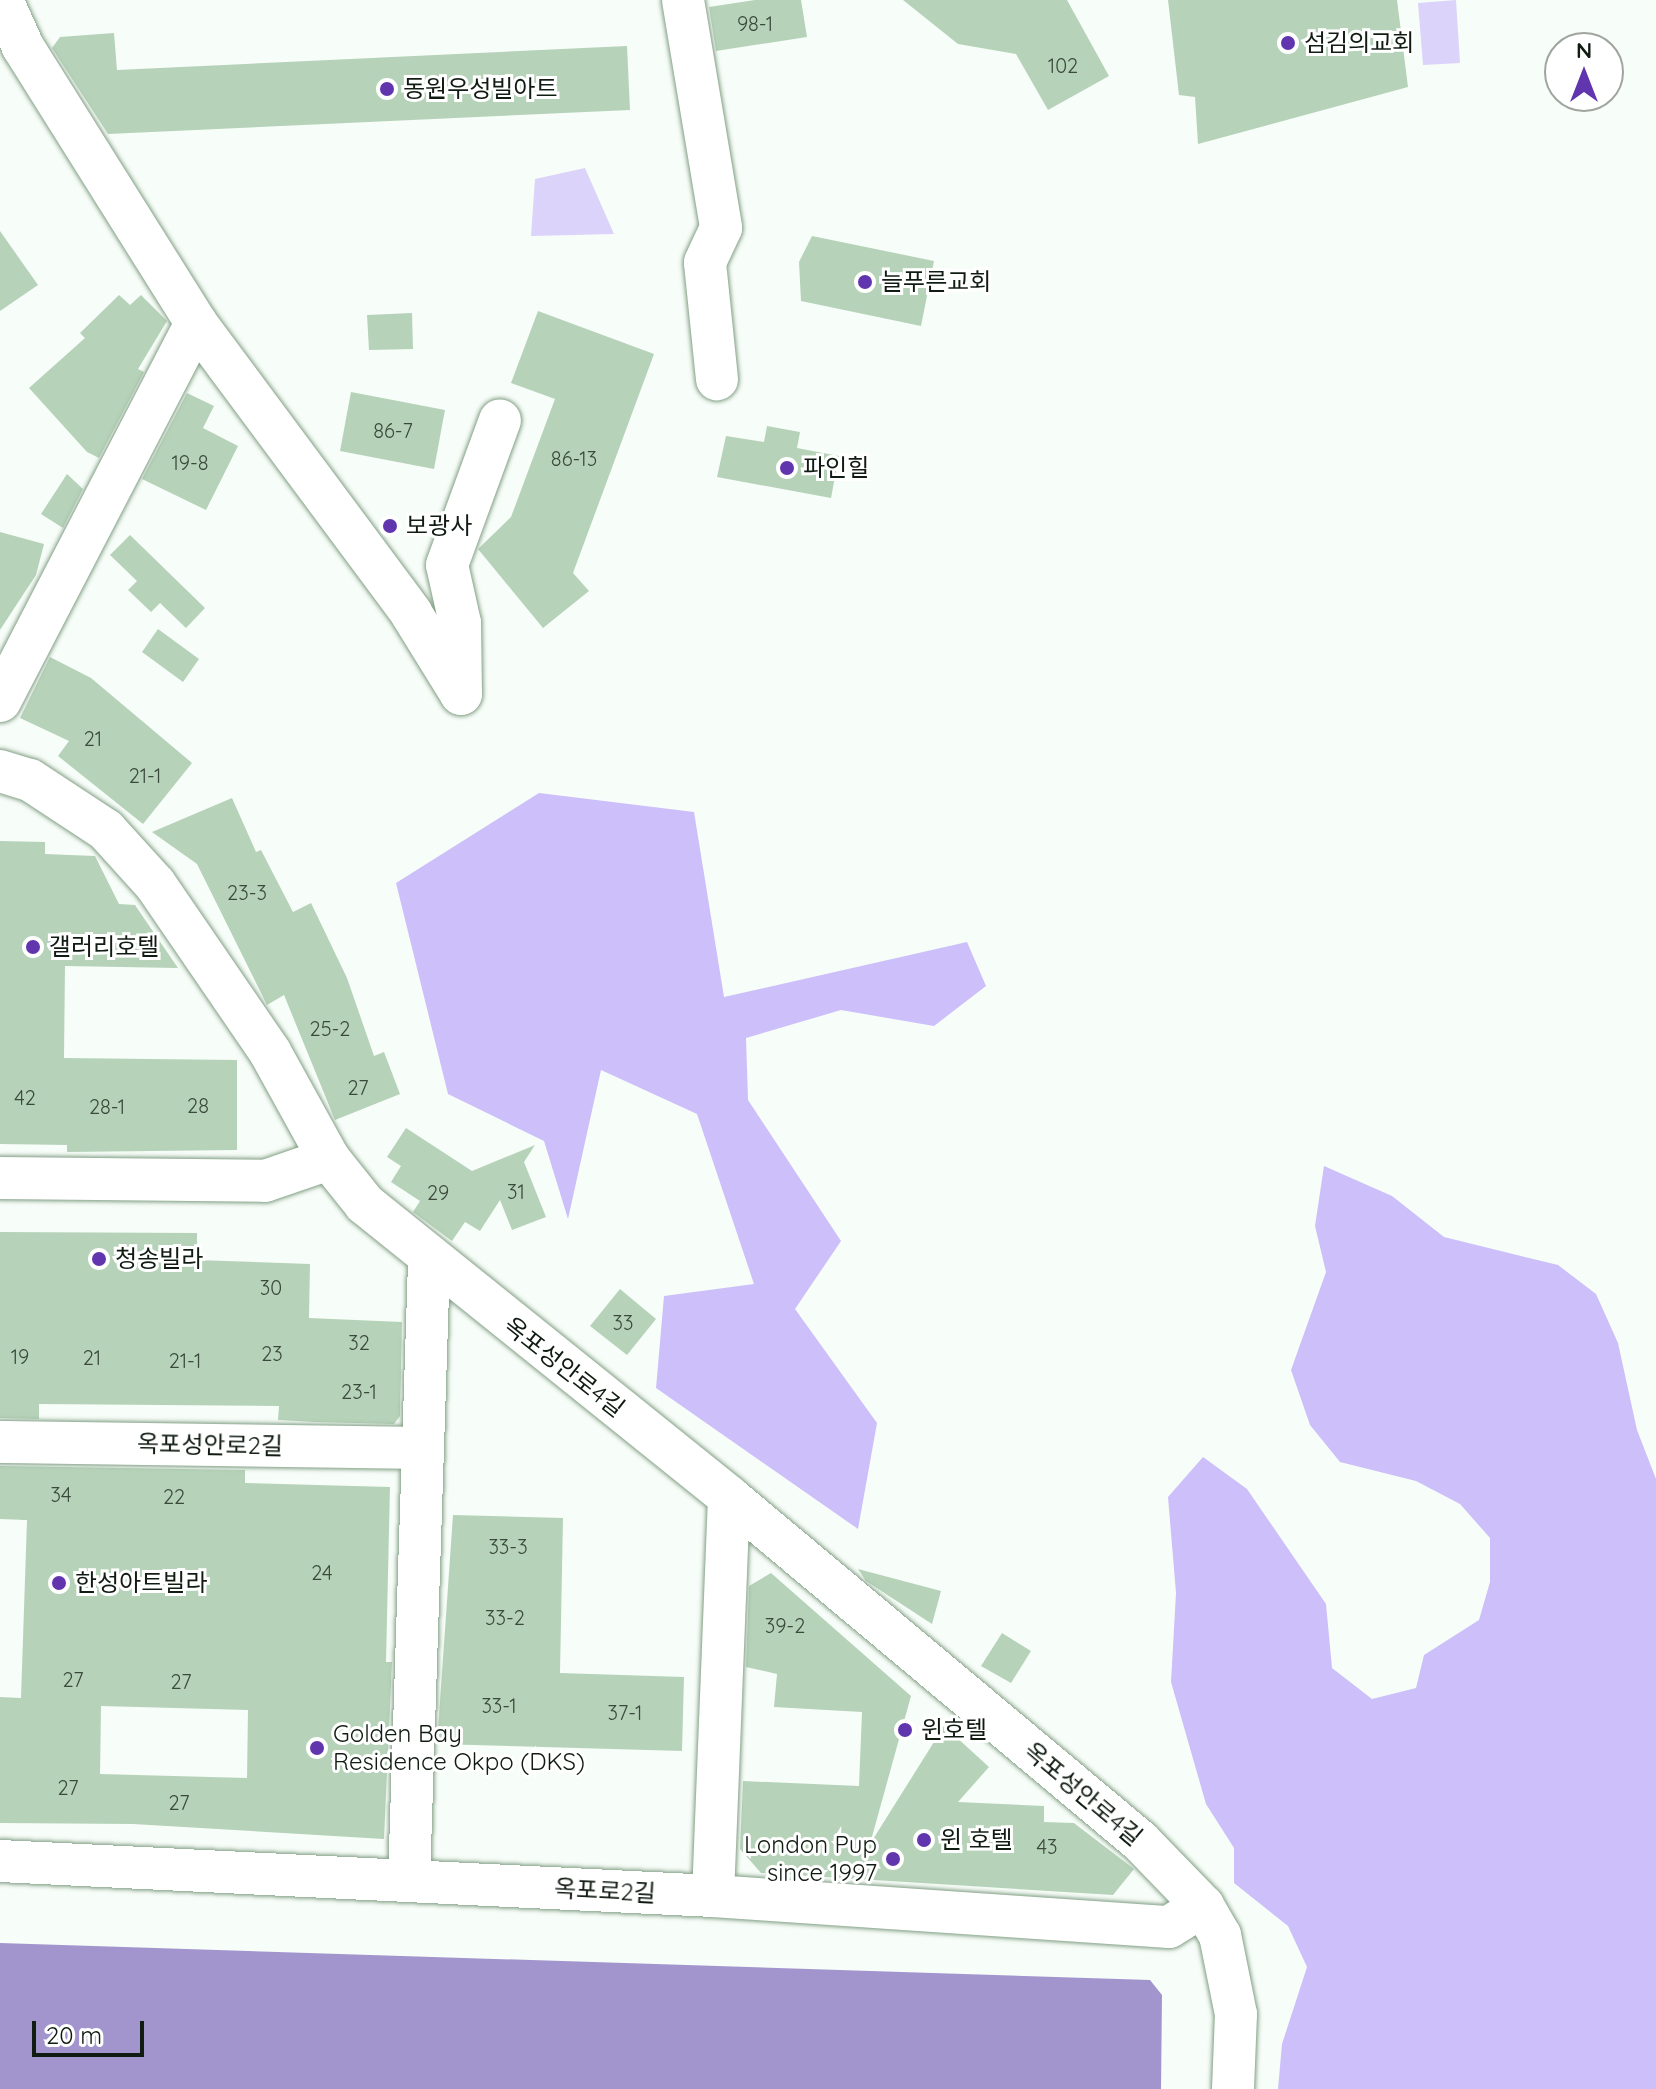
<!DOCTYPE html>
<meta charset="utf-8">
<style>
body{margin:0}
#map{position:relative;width:1656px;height:2089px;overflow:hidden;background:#f7fdf8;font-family:Quicksand,"Noto Sans KR",sans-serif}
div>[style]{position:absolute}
.green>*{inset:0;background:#dbd3fa}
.forest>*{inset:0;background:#ccbffa}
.water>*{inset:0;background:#a295ce}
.building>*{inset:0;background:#b6d3b9}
.roads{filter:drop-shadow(0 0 2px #829f85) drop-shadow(0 0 2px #829f85)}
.street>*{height:42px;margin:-21px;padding:0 21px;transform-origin:21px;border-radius:21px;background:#fff}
.dots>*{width:22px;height:22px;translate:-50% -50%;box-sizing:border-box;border:4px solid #fff;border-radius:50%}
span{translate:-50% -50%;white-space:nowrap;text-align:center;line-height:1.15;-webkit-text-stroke:6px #fff;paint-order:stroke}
.number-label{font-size:20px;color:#3a493c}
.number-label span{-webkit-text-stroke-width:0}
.poi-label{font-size:24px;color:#101b12}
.left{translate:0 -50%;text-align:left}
.right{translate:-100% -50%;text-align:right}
.street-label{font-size:24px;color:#101b12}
.north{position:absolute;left:1544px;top:32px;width:80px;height:80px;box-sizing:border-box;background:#fff;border:2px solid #9fa4a0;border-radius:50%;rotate:0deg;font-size:22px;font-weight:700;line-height:32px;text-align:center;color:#101b12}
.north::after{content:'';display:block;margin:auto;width:28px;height:36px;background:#6135ad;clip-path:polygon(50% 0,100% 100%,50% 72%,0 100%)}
.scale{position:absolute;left:32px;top:2021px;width:112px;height:36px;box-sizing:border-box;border:4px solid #101b12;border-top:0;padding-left:10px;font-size:24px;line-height:28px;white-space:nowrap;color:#101b12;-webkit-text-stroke:6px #fff;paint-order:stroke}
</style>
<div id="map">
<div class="green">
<i style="clip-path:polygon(1456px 0,1460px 63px,1423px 65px,1418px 3px)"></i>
<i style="clip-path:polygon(585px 168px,614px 234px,531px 236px,535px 179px)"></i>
</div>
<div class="forest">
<i style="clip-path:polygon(539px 793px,694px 812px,724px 997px,967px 942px,986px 986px,934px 1026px,841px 1010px,746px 1038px,748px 1100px,841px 1241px,795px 1309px,877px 1423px,858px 1529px,656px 1388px,664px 1296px,754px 1284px,697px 1114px,601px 1070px,568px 1219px,544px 1141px,448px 1094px,396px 883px)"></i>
<i style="clip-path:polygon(1324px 1166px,1392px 1196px,1444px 1237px,1558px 1265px,1596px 1294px,1618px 1343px,1637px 1430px,1656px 1479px,1656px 2089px,1278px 2089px,1282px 2044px,1307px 1967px,1288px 1926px,1234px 1883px,1234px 1848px,1206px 1804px,1171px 1682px,1176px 1593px,1168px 1497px,1203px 1457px,1247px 1489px,1326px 1604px,1332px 1668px,1372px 1699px,1416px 1688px,1424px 1655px,1479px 1620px,1490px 1582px,1490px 1538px,1460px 1504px,1416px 1481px,1340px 1462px,1310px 1425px,1291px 1370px,1326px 1272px,1315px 1226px)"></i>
</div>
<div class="water">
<i style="clip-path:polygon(0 1943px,1150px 1980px,1162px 1995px,1161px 2089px,0 2089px)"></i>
</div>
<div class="building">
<i style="clip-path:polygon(755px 0,801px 0,807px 37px,716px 51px,709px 7px)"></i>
<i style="clip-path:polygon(903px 0,1067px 0,1109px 76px,1048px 110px,1016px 54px,958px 44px)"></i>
<i style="clip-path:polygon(1168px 0,1397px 0,1408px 87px,1198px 144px,1195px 97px,1179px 95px)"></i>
<i style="clip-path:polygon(114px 33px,117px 70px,627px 46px,630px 110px,108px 134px,52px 48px,60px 37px)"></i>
<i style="clip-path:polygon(0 231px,38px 285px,0 311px)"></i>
<i style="clip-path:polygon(812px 236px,934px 261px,921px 326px,801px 301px,799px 262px)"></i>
<i style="clip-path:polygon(119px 295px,130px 305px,141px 295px,167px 321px,138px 369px,144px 372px,99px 458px,87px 452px,29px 388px,85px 338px,80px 333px)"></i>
<i style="clip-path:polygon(538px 311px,654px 354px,573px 573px,589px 591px,543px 628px,478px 549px,511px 517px,555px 399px,511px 383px)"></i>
<i style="clip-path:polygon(412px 313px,413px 349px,369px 350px,367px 315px)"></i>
<i style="clip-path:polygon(351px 392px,445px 410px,434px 469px,340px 451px)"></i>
<i style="clip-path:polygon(187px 393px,214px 406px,203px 428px,238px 446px,206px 510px,142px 479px)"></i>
<i style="clip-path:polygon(767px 426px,800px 432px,797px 448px,839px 456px,831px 498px,717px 477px,726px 436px,764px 442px)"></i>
<i style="clip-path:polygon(67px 474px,83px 489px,63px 528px,41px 514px)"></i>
<i style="clip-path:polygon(0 532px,44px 544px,36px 575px,0 630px)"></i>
<i style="clip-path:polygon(130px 535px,205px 608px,186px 628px,160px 603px,151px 612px,128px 590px,137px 581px,110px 555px)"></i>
<i style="clip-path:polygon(158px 629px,199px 659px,183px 682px,142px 652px)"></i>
<i style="clip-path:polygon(50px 657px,91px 678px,192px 763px,143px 824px,58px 756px,69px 741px,20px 718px)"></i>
<i style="clip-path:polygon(232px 798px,256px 852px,261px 850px,293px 912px,311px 903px,347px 978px,374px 1056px,384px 1052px,400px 1094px,335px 1120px,284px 995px,267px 1005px,197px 864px,152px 832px)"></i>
<i style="clip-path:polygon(0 841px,45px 842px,45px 854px,95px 856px,119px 904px,135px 905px,178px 968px,65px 966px,64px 1058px,237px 1060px,237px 1150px,67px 1152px,67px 1145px,0 1144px)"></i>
<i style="clip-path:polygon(406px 1128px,472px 1171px,535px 1145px,524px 1162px,546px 1217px,512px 1230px,500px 1200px,480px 1231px,465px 1222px,452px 1241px,413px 1212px,420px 1201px,391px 1182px,401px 1166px,387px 1157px)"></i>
<i style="clip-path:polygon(0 1232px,197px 1233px,197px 1260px,310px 1264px,309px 1318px,402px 1322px,400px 1416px,394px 1424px,315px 1422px,278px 1420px,279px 1406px,39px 1404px,39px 1419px,0 1418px)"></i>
<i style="clip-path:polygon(620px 1289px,656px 1319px,627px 1355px,590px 1326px)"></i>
<i style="clip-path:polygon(evenodd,0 1466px,245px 1470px,245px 1483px,390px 1487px,386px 1662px,392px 1662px,384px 1839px,133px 1824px,0 1823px,0 1697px,21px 1698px,27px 1520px,0 1519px,0 1466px,101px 1706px,248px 1710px,247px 1778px,100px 1774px,101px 1706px)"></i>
<i style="clip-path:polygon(453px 1515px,563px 1518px,560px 1673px,684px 1677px,682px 1751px,437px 1744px)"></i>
<i style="clip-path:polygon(858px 1569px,941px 1591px,932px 1624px,866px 1581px)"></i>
<i style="clip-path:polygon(771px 1573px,911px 1696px,870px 1844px,944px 1726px,989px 1767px,958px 1802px,1044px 1806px,1044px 1822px,1074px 1823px,1134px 1869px,1113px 1895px,761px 1873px,740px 1849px,743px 1781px,859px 1786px,862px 1712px,774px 1707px,777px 1674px,746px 1667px,749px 1586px)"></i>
<i style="clip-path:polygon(1002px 1633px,1031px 1651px,1011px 1683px,981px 1666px)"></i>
</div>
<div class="roads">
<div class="street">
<i style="left:2px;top:0;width:51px;rotate:65.9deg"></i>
<i style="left:23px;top:47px;width:326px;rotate:57.9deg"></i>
<i style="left:196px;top:323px;width:361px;rotate:53.4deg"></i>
<i style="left:411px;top:613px;width:95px;rotate:58.3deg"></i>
<i style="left:461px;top:694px;width:71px;rotate:-90.8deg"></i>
<i style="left:460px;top:623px;width:59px;rotate:-102.6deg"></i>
<i style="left:447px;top:565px;width:154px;rotate:-69.9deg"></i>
<i style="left:683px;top:0;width:231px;rotate:80.5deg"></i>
<i style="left:721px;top:228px;width:38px;rotate:115deg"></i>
<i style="left:705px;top:263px;width:117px;rotate:84.1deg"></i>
<i style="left:0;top:701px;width:426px;rotate:-62.6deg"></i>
<i style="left:0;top:771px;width:31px;rotate:17deg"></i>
<i style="left:30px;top:780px;width:91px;rotate:33.3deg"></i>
<i style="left:106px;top:830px;width:73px;rotate:47.8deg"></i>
<i style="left:155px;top:884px;width:204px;rotate:55.6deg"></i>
<i style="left:270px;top:1052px;width:122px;rotate:61.1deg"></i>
<i style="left:329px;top:1159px;width:58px;rotate:51.3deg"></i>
<i style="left:365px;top:1204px;width:467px;rotate:38.8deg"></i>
<i style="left:729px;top:1497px;width:536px;rotate:39.93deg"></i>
<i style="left:1140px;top:1841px;width:91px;rotate:45.9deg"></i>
<i style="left:1203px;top:1906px;width:34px;rotate:60deg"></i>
<i style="left:1220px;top:1935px;width:81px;rotate:78.6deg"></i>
<i style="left:1236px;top:2014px;width:75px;rotate:92.3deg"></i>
<i style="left:0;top:1178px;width:265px;rotate:0.6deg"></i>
<i style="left:265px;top:1181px;width:68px;rotate:-19deg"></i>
<i style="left:0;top:1442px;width:421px;rotate:0.8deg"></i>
<i style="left:0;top:1861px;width:714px;rotate:2.81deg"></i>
<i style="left:713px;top:1896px;width:457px;rotate:3.9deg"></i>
<i style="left:1169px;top:1927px;width:40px;rotate:-32deg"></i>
<i style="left:409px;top:1881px;width:620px;rotate:-88.15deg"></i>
<i style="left:713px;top:1896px;width:399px;rotate:-87.7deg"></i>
</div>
</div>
<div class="dots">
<i style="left:1288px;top:43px;background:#6135ad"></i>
<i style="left:387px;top:89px;background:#6135ad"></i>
<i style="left:865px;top:282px;background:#6135ad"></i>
<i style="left:787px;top:468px;background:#6135ad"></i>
<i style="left:390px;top:526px;background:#6135ad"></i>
<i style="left:33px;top:947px;background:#6135ad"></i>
<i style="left:99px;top:1259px;background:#6135ad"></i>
<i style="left:59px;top:1583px;background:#6135ad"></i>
<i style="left:905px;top:1730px;background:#6135ad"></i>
<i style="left:317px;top:1748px;background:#6135ad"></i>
<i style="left:924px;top:1840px;background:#6135ad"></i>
<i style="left:893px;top:1859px;background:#6135ad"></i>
</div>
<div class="number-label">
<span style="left:755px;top:23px">98-1</span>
<span style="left:1063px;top:65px">102</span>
<span style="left:393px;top:430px">86-7</span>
<span style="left:574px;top:458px">86-13</span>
<span style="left:190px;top:462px">19-8</span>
<span style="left:93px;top:738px">21</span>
<span style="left:145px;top:775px">21-1</span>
<span style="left:247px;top:892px">23-3</span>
<span style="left:330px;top:1028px">25-2</span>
<span style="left:358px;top:1087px">27</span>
<span style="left:25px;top:1097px">42</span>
<span style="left:198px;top:1105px">28</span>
<span style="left:107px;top:1106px">28-1</span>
<span style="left:516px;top:1191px">31</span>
<span style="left:438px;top:1192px">29</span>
<span style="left:271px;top:1287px">30</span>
<span style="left:623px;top:1322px">33</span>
<span style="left:359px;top:1342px">32</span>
<span style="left:272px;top:1353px">23</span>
<span style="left:20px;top:1356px">19</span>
<span style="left:92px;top:1357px">21</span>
<span style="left:185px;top:1360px">21-1</span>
<span style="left:359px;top:1391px">23-1</span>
<span style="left:61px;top:1494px">34</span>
<span style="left:174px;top:1496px">22</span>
<span style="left:508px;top:1546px">33-3</span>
<span style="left:322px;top:1572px">24</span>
<span style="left:505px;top:1617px">33-2</span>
<span style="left:785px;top:1625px">39-2</span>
<span style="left:73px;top:1679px">27</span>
<span style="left:181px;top:1681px">27</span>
<span style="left:499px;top:1705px">33-1</span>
<span style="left:625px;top:1712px">37-1</span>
<span style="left:68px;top:1787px">27</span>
<span style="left:179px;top:1802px">27</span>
<span style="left:1047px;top:1846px">43</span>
</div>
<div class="poi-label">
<span class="left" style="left:1304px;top:43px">섬김의교회</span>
<span class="left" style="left:403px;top:89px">동원우성빌아트</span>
<span class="left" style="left:881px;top:282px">늘푸른교회</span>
<span class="left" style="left:803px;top:468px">파인힐</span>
<span class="left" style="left:406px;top:526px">보광사</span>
<span class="left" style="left:49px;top:947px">갤러리호텔</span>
<span class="left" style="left:115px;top:1259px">청송빌라</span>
<span class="left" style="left:75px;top:1583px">한성아트빌라</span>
<span class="left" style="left:921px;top:1730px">윈호텔</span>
<span class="left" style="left:333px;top:1748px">Golden Bay<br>Residence Okpo (DKS)</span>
<span class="left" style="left:940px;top:1840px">윈 호텔</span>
<span class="right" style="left:877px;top:1859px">London Pup<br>since 1997</span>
</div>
<div class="street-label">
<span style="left:564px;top:1367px;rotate:38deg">옥포성안로4길</span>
<span style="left:210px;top:1445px;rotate:1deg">옥포성안로2길</span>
<span style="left:1083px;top:1794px;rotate:40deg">옥포성안로4길</span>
<span style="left:605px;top:1891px;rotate:3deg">옥포로2길</span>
</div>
<div class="north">N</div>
<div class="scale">20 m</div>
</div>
